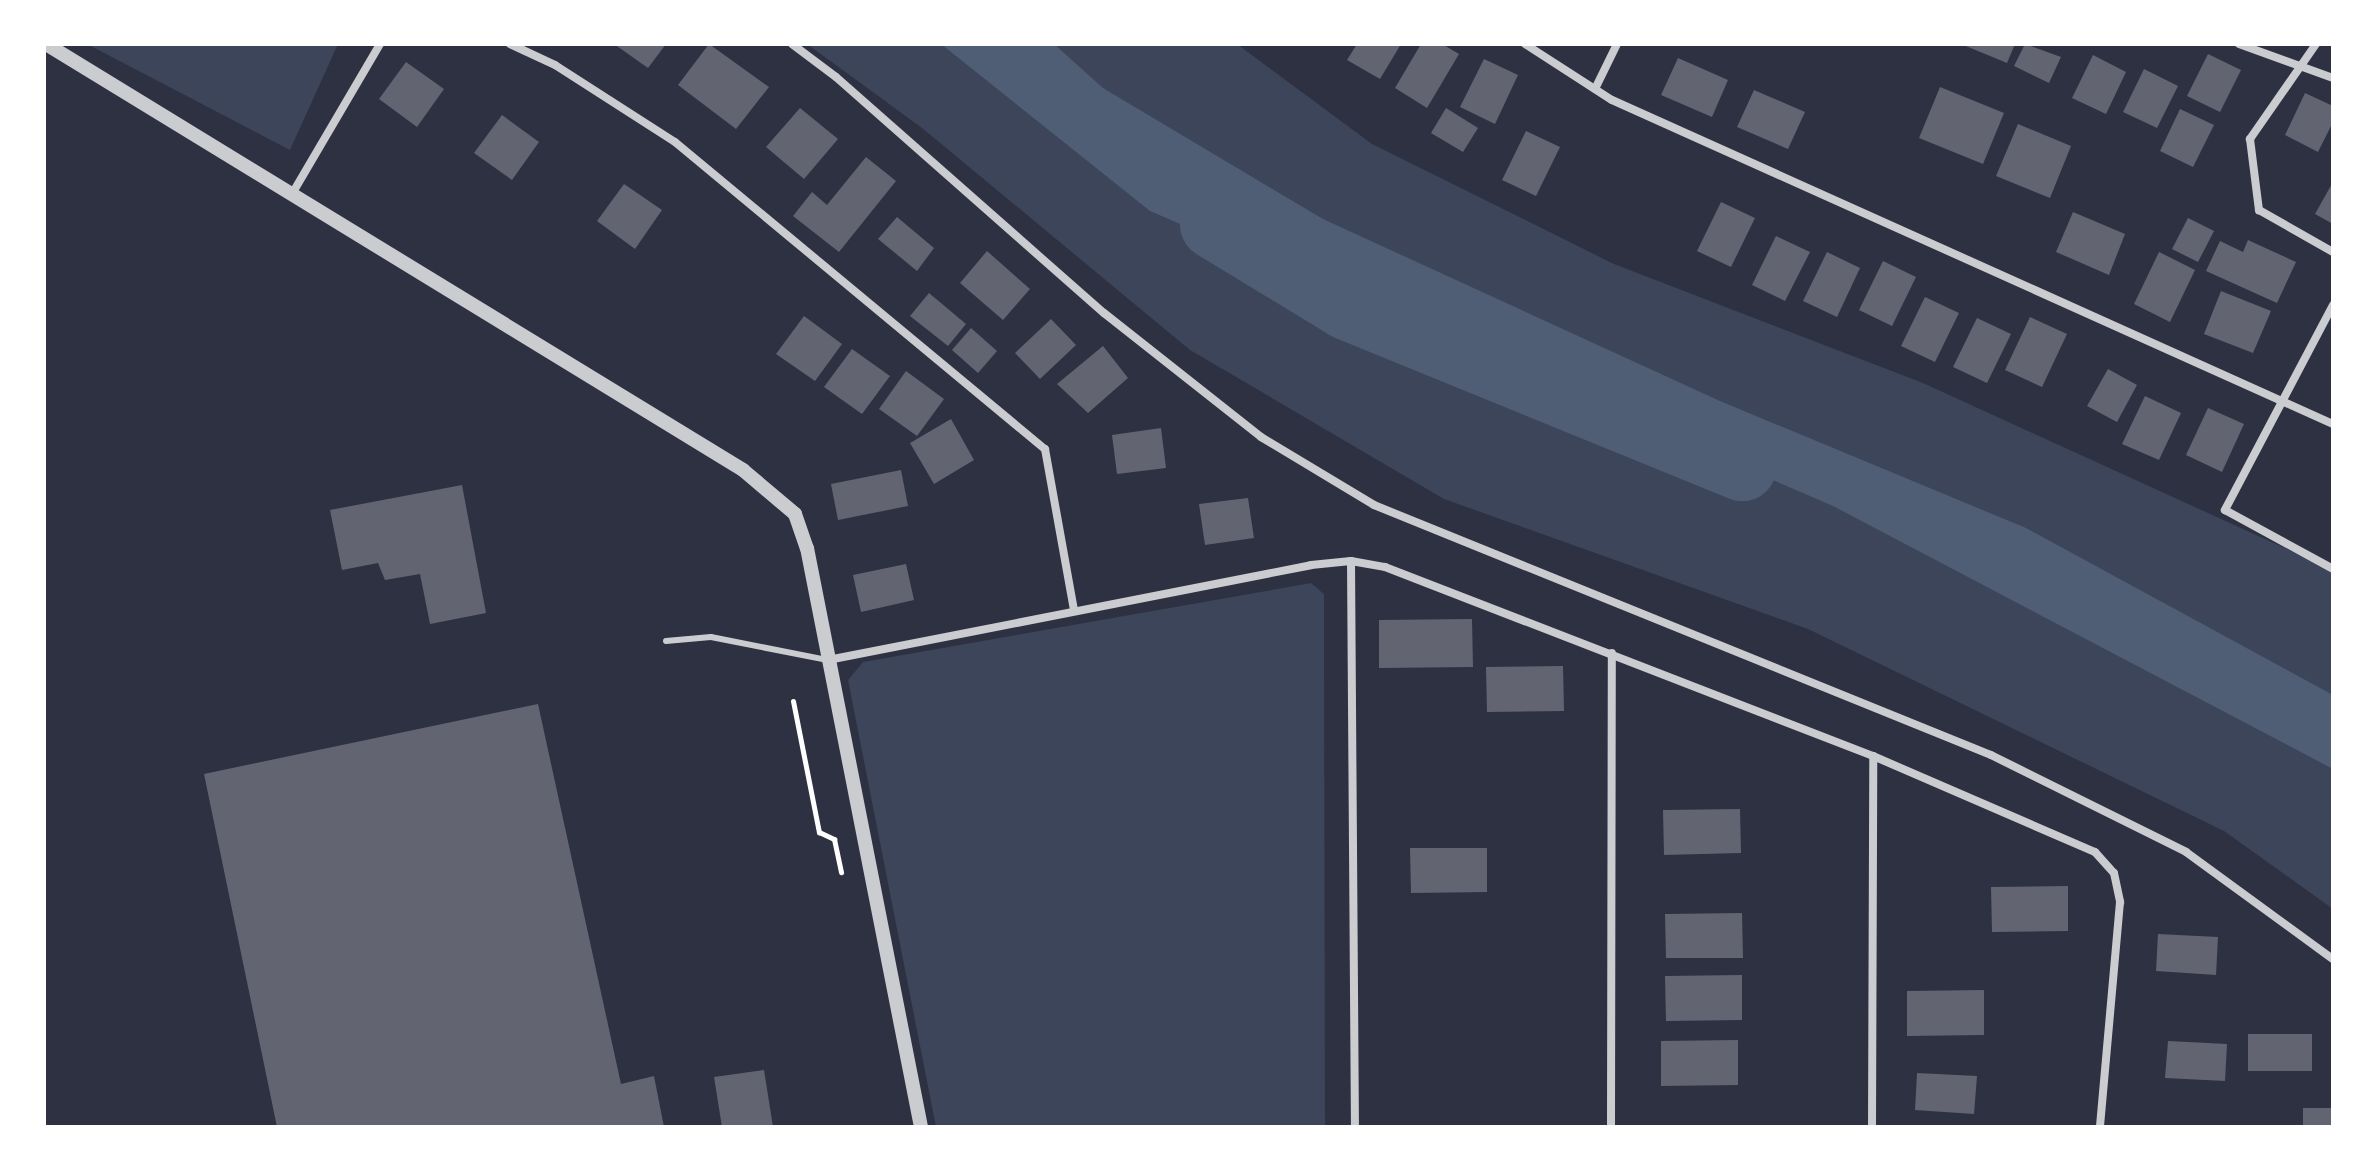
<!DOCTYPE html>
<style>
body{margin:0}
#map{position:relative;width:2377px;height:1171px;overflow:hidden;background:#2d3142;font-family:"Golos Text",sans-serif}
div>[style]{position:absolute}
.green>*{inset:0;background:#3c4559}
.water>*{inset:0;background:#4f5d75}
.river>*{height:68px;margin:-34px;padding:0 34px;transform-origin:34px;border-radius:34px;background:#4f5d75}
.building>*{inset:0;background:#626471}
.path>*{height:5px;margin:-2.5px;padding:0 2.5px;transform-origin:2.5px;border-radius:2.5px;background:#fff}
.service>*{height:6px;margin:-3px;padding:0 3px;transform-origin:3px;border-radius:3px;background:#caccd0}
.minor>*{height:8px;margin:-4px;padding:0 4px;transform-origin:4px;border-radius:4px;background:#caccd0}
.tertiary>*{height:14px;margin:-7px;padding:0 7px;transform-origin:7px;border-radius:7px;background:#caccd0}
span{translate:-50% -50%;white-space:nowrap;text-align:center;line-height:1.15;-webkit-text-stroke:8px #fff;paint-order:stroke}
.frame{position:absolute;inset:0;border:46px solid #fff;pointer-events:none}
</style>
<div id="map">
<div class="green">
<i style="clip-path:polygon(87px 44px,338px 44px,290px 150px)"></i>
<i style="clip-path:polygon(807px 44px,1237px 44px,1372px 144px,1614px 264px,1923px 383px,2333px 570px,2333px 909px,2224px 831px,1808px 629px,1444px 499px,1190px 350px,922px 128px)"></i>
<i style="clip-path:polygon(1311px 583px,1324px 594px,1325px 1127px,936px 1127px,848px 680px,863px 662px)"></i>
</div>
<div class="water">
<i style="clip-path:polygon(941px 44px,1054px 44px,1103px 88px,1323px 219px,1720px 401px,2026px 528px,2333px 695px,2333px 769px,1833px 506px,1150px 211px)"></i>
</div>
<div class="river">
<i style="left:1214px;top:225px;width:156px;rotate:31.3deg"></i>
<i style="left:1347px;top:306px;width:427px;rotate:22.2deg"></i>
</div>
<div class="building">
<i style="clip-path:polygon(614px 44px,666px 44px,648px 68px)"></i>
<i style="clip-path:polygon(709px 44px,769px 87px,736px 129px,678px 85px)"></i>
<i style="clip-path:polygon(1357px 44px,1401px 44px,1380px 79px,1347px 60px)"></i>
<i style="clip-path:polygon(1421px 44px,1442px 44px,1459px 54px,1427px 108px,1395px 88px)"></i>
<i style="clip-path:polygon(1961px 44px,2015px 44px,2007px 63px)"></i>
<i style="clip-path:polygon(2025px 44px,2061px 57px,2049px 83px,2014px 66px)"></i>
<i style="clip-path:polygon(2208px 54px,2241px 70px,2220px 112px,2187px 96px)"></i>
<i style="clip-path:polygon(2093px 55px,2126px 72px,2106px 114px,2072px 98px)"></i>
<i style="clip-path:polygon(1678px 58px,1728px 80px,1712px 117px,1661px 95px)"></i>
<i style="clip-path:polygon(1484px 59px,1518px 75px,1495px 124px,1460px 107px)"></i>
<i style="clip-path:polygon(406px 62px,444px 89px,417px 127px,379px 99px)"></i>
<i style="clip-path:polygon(2144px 69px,2178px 86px,2157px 128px,2123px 112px)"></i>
<i style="clip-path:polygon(1940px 87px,2004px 113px,1983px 164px,1919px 138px)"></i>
<i style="clip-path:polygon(1754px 90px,1805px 112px,1788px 149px,1737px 127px)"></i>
<i style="clip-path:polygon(2305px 93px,2333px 106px,2333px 122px,2318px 152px,2285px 135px)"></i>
<i style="clip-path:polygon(800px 108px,838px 139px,804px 179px,766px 147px)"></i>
<i style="clip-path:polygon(1446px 108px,1478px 128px,1463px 152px,1431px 133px)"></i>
<i style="clip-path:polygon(2180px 109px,2214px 125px,2193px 167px,2160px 151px)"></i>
<i style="clip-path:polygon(502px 115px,539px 142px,512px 180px,474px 153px)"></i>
<i style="clip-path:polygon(2018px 124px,2071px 146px,2050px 198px,1996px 176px)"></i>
<i style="clip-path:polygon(1526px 131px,1560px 147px,1536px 196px,1502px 180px)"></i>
<i style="clip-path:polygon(866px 157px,896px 181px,839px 252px,793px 216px,812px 192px,827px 205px)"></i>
<i style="clip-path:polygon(2333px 182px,2333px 224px,2315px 214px)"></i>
<i style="clip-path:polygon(624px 184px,662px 210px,635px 249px,597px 221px)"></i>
<i style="clip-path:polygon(1721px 202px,1755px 218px,1731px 267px,1697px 251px)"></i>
<i style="clip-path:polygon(2073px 212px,2125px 234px,2109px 275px,2056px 252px)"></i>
<i style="clip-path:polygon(897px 217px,934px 248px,917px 271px,878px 239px)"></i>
<i style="clip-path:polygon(2188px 218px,2214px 231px,2198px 262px,2172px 249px)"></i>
<i style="clip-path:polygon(1776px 236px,1810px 252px,1785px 301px,1752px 285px)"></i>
<i style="clip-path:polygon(2248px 240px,2296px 262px,2277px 303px,2206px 271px,2220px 241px,2243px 252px)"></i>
<i style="clip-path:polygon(987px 251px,1030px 289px,1003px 320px,960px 283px)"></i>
<i style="clip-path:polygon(1827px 252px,1860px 268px,1837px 317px,1803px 301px)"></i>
<i style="clip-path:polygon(2159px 252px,2195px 270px,2170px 322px,2134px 304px)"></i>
<i style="clip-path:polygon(1883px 261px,1916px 277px,1892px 326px,1859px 310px)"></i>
<i style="clip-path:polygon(2221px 291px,2271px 311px,2253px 353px,2204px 334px)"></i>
<i style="clip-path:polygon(929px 293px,966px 324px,948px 346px,910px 316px)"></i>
<i style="clip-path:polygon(1925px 297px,1959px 313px,1935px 362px,1901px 346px)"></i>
<i style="clip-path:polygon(804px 316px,842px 344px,815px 381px,776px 354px)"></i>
<i style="clip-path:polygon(2030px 317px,2067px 334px,2042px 387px,2005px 370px)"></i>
<i style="clip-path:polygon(1977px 318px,2011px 334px,1987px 383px,1953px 367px)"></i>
<i style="clip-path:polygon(1051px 319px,1076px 345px,1040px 379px,1015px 353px)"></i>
<i style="clip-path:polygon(971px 328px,997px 351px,978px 373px,952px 350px)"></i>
<i style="clip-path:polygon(1103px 346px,1128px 378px,1088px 413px,1057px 384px)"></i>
<i style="clip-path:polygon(852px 349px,890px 376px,862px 414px,824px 387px)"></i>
<i style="clip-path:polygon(2108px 369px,2137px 385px,2117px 422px,2087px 406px)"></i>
<i style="clip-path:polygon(906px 371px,944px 399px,917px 436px,879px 409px)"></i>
<i style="clip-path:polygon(2145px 396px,2181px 413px,2159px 460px,2122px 444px)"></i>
<i style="clip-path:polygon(2208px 408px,2244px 424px,2222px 472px,2186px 455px)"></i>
<i style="clip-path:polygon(951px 419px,974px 460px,934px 484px,910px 443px)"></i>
<i style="clip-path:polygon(1161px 428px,1166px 468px,1117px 474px,1112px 435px)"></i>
<i style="clip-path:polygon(901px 470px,908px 506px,838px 520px,831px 484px)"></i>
<i style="clip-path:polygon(462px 485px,486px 613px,430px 624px,420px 574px,385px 580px,378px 563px,342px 570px,330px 510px)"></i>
<i style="clip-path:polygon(1248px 498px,1254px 538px,1205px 545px,1199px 504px)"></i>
<i style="clip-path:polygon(906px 564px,914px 600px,861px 612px,853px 575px)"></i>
<i style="clip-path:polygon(1472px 619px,1473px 667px,1379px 668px,1379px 620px)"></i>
<i style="clip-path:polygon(1563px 666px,1564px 711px,1487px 712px,1486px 667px)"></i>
<i style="clip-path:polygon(538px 704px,621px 1084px,654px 1076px,664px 1127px,277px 1127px,204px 774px)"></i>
<i style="clip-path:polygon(1740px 809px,1741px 853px,1664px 855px,1663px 810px)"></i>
<i style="clip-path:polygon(1410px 848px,1487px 848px,1487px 892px,1411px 893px)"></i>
<i style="clip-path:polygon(2068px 886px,2068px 931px,1992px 932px,1991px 887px)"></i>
<i style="clip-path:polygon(1742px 913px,1743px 958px,1666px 958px,1665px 914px)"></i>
<i style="clip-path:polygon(2158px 934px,2218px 937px,2216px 975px,2156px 971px)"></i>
<i style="clip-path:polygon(1742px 975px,1742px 1020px,1666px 1021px,1665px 976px)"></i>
<i style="clip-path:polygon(1984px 990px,1984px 1035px,1907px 1036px,1907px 991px)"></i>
<i style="clip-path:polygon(2248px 1034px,2312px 1034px,2312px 1071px,2248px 1071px)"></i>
<i style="clip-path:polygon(1738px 1040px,1738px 1085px,1661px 1086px,1661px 1041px)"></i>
<i style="clip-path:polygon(2168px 1041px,2227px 1044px,2225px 1081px,2165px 1078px)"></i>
<i style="clip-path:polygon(764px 1070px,773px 1127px,722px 1127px,714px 1077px)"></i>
<i style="clip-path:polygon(1917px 1073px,1977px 1076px,1974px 1114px,1915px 1110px)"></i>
<i style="clip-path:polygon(2303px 1108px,2333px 1108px,2333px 1127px,2303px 1127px)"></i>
</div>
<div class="path">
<i style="left:793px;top:701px;width:134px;rotate:78.8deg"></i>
<i style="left:819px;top:832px;width:17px;rotate:25deg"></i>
<i style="left:834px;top:839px;width:34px;rotate:78deg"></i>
</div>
<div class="service">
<i style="left:666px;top:641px;width:45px;rotate:-5.1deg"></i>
<i style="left:711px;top:637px;width:118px;rotate:11.2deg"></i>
</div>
<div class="minor">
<i style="left:510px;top:44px;width:50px;rotate:25deg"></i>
<i style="left:555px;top:65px;width:143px;rotate:32.7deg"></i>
<i style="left:675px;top:142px;width:481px;rotate:39.7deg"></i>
<i style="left:1045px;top:449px;width:164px;rotate:79.8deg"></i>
<i style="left:792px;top:44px;width:55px;rotate:36.9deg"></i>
<i style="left:836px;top:77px;width:357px;rotate:41.4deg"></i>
<i style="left:1104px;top:313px;width:200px;rotate:38.3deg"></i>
<i style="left:1261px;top:437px;width:132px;rotate:31deg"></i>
<i style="left:1374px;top:505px;width:666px;rotate:22.06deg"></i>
<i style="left:1991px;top:755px;width:218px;rotate:26.4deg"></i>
<i style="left:2186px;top:852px;width:182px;rotate:36.1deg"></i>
<i style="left:1525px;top:44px;width:103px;rotate:32.8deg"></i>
<i style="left:1612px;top:100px;width:790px;rotate:24.2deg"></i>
<i style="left:2239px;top:44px;width:100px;rotate:19.9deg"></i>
<i style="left:2316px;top:44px;width:116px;rotate:124.8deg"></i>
<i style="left:2250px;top:139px;width:72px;rotate:82.8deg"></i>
<i style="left:2259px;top:210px;width:85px;rotate:29.6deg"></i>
<i style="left:1595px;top:89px;width:50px;rotate:-63.9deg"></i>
<i style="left:292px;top:194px;width:174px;rotate:-59.6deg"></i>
<i style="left:2333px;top:305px;width:232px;rotate:117.8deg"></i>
<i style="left:2225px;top:510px;width:123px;rotate:28.6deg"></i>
<i style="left:1351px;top:561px;width:566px;rotate:89.6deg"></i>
<i style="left:828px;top:660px;width:492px;rotate:-11.1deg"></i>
<i style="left:1311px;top:565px;width:40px;rotate:-5.7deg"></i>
<i style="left:1351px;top:561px;width:35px;rotate:10deg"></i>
<i style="left:1385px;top:567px;width:523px;rotate:21.17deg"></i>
<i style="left:1873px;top:756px;width:242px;rotate:23.4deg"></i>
<i style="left:2095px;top:852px;width:28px;rotate:48deg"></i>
<i style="left:2114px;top:873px;width:30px;rotate:78deg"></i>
<i style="left:2120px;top:902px;width:226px;rotate:95.1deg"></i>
<i style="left:1611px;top:1127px;width:474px;rotate:-89.9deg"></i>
<i style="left:1872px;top:1127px;width:371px;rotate:-89.8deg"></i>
</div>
<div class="tertiary">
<i style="left:46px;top:44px;width:817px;rotate:31.43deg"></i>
<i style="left:743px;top:470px;width:68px;rotate:40.2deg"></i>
<i style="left:795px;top:514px;width:36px;rotate:71deg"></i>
<i style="left:807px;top:548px;width:590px;rotate:78.86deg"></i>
</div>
<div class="frame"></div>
</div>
